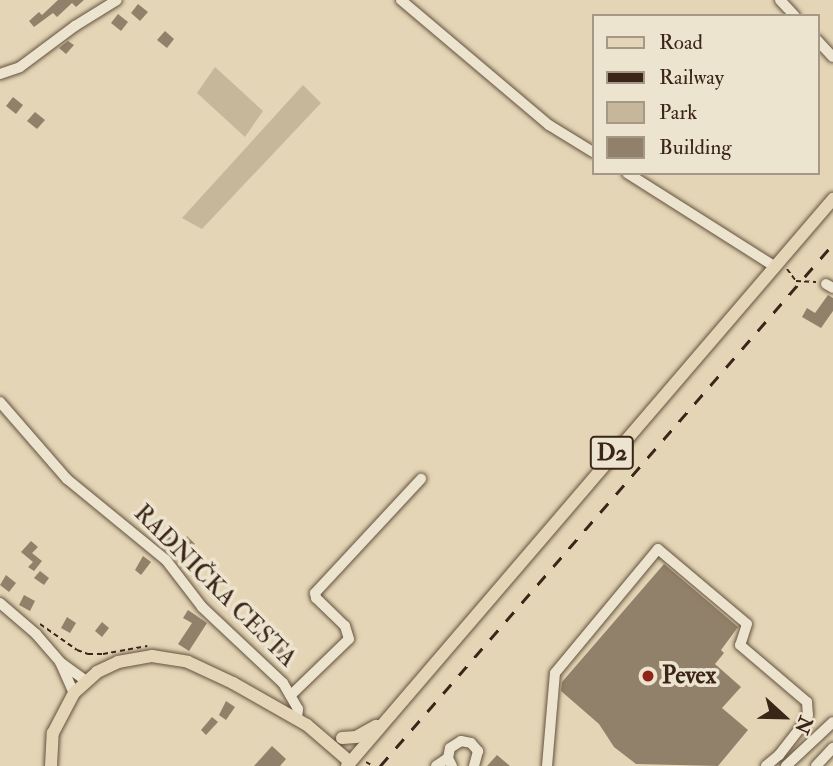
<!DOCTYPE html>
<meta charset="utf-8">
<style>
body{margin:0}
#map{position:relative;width:833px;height:766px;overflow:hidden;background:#e3d5b5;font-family:"IM FELL Double Pica",serif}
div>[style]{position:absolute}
.green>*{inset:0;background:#c6b79a}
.building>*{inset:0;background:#92816a}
.path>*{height:2px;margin-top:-1px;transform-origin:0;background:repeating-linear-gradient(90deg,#3a2518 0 5px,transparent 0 8.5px)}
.roads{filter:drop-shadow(0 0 2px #64513f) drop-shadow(0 0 2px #64513f)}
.minor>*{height:10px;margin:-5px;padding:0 5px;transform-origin:5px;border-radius:5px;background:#ede4cf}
.major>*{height:12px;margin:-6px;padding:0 6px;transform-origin:6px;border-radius:6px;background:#e3d5b5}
.rail>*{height:2.5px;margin-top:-1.25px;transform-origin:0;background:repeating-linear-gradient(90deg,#3a2518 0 12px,transparent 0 24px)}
.dots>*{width:19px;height:19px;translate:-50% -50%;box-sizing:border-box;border:4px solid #ede4cf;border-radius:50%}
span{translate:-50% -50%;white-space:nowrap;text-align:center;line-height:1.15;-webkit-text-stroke:7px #ede4cf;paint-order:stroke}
.shield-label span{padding:2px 5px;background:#ede4cf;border:2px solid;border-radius:5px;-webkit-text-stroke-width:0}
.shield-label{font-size:23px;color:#3a2518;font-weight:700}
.street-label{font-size:24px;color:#3a2518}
.poi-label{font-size:24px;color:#3a2518;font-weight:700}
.left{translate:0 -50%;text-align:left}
.legend{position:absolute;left:592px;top:14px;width:228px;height:161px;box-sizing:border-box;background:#ede4cf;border:2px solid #a59886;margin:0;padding:9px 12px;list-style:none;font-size:21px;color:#3a2518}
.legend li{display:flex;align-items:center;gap:14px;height:35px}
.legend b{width:35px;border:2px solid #a59886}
.north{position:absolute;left:749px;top:682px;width:70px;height:70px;-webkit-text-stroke:5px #ede4cf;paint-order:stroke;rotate:112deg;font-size:19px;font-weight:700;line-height:28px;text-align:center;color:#3a2518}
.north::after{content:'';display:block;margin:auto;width:24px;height:32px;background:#3a2518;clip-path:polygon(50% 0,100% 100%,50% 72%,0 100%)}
</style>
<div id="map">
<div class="green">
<i style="clip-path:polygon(215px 67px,263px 111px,245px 137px,197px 93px)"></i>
<i style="clip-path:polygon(303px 85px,321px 103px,202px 229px,182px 218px)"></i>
</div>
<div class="building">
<i style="clip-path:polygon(58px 0,84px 0,76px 7px,72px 3px,57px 17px,53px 13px,34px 27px,29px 21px,39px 12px,42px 15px)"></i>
<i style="clip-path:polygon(138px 4px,148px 12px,140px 21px,131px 13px)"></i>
<i style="clip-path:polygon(118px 14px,128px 22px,121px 31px,111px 23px)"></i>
<i style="clip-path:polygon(165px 31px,174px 39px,167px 48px,157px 40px)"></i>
<i style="clip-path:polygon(68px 41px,74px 45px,66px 54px,59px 48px)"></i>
<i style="clip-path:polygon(13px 97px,23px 105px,16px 114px,6px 106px)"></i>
<i style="clip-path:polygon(35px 112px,45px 120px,37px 129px,27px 121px)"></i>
<i style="clip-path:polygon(828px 295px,833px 298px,833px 311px,821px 328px,802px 317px,807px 308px,815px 313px)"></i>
<i style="clip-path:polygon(167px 534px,172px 539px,164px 548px,157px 542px)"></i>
<i style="clip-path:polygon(187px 536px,195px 544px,189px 550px,181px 543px)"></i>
<i style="clip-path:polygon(31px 541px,38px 547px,32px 553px,42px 561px,34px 571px,28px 567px,33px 562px,21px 552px)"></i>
<i style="clip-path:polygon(143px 556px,151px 562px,141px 575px,135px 570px)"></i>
<i style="clip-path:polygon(664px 564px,738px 627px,721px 650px,724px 653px,715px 664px,741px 687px,722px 708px,748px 730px,718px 766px,636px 764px,614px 747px,599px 724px,561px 691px,562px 682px)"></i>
<i style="clip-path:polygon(40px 571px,49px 578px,44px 585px,34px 578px)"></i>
<i style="clip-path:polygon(6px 575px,16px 583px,9px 592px,0 585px)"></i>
<i style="clip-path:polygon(24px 595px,35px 601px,30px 611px,19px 605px)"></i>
<i style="clip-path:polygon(188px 610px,207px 623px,189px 651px,178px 644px,192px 623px,183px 618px)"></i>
<i style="clip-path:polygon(67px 617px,76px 623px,70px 633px,61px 628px)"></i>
<i style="clip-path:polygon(102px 622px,109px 628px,102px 637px,95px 631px)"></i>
<i style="clip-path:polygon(280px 644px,288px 652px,278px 661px,270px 653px)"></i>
<i style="clip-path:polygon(226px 701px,235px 707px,226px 720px,219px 715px)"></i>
<i style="clip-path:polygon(212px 717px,218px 722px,206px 735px,201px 730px)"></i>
<i style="clip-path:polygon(272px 746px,286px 759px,280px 766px,254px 766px)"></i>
<i style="clip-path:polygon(497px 755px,510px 766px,487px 766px)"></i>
</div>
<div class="path">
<i style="left:787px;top:269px;width:15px;rotate:53deg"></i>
<i style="left:796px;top:281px;width:20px;rotate:3deg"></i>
<i style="left:40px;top:624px;width:45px;rotate:35.1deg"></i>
<i style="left:77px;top:650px;width:12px;rotate:20deg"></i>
<i style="left:88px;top:654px;width:15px"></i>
<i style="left:103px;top:654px;width:45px;rotate:-10.3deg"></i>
<i style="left:366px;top:762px;width:8px;rotate:30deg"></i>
</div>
<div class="roads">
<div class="minor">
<i style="left:401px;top:0;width:194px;rotate:40.2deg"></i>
<i style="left:549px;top:125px;width:52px;rotate:31.5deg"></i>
<i style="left:780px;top:0;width:22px;rotate:47deg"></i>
<i style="left:817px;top:40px;width:23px;rotate:47deg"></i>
<i style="left:0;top:74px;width:21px;rotate:-19deg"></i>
<i style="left:20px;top:67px;width:69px;rotate:-36.7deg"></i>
<i style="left:75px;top:26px;width:49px;rotate:-31.8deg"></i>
<i style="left:627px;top:173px;width:174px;rotate:32.3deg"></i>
<i style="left:826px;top:284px;width:8px;rotate:30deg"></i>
<i style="left:0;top:402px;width:102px;rotate:49deg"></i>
<i style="left:67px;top:479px;width:128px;rotate:39.3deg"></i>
<i style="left:166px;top:560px;width:59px;rotate:52.5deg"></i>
<i style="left:202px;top:607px;width:111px;rotate:43.2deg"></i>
<i style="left:283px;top:683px;width:30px;rotate:60deg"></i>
<i style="left:298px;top:709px;width:10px;rotate:96deg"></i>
<i style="left:0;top:603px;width:48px;rotate:40.7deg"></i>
<i style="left:36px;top:634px;width:37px;rotate:49deg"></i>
<i style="left:60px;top:662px;width:32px;rotate:36deg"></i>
<i style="left:60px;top:662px;width:34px;rotate:66deg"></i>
<i style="left:292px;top:694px;width:79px;rotate:-44deg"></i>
<i style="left:349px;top:639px;width:14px;rotate:-107deg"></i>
<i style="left:345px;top:626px;width:40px;rotate:-136deg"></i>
<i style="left:316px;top:598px;width:5px;rotate:-101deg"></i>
<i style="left:315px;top:593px;width:156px;rotate:-47.1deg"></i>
<i style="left:436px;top:766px;width:14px;rotate:-34deg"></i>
<i style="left:452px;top:766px;width:9px;rotate:-117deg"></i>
<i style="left:448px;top:758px;width:10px;rotate:-79deg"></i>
<i style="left:450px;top:748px;width:13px;rotate:-32deg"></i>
<i style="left:461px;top:741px;width:10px;rotate:11deg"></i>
<i style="left:471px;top:743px;width:11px;rotate:49deg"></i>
<i style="left:478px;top:751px;width:16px;rotate:105deg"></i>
<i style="left:547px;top:766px;width:93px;rotate:-85.1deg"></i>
<i style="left:555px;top:673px;width:161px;rotate:-50.3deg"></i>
<i style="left:658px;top:549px;width:116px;rotate:40.1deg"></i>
<i style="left:747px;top:624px;width:22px;rotate:108deg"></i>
<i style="left:740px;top:645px;width:88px;rotate:40.4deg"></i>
<i style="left:807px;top:702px;width:13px;rotate:86deg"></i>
<i style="left:808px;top:715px;width:9px;rotate:117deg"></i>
<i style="left:804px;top:723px;width:41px;rotate:128deg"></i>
<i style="left:779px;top:755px;width:17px;rotate:140deg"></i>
<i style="left:786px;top:766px;width:64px;rotate:-43.1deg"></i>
<i style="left:816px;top:766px;width:25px;rotate:-47deg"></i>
</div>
<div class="major">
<i style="left:342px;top:738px;width:14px;rotate:-4deg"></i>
<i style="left:356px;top:737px;width:23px;rotate:-29deg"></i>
<i style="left:51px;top:766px;width:33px;rotate:-87deg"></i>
<i style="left:53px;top:733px;width:45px;rotate:-62.3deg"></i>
<i style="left:74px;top:693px;width:31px;rotate:-42deg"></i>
<i style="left:97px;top:672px;width:23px;rotate:-25deg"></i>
<i style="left:118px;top:662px;width:35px;rotate:-10deg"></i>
<i style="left:152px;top:656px;width:36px;rotate:9deg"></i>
<i style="left:188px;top:662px;width:50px;rotate:25deg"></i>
<i style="left:233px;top:683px;width:85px;rotate:29.6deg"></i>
<i style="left:307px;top:725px;width:57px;rotate:40.7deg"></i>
<i style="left:347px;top:766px;width:747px;rotate:-49.4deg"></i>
</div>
</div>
<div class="rail">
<i style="left:380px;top:766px;width:691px;rotate:-49.05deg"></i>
</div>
<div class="dots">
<i style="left:648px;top:676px;background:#8f2418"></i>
</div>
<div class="shield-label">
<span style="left:612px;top:453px">D2</span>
</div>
<div class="street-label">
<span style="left:215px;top:586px;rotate:45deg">RADNIČKA CESTA</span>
</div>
<div class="poi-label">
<span class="left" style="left:662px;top:676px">Pevex</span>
</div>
<ul class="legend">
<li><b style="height:9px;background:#e3d5b5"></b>Road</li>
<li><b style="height:9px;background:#3a2518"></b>Railway</li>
<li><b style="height:19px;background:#c6b79a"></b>Park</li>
<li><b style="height:19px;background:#92816a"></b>Building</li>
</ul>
<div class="north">N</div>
</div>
